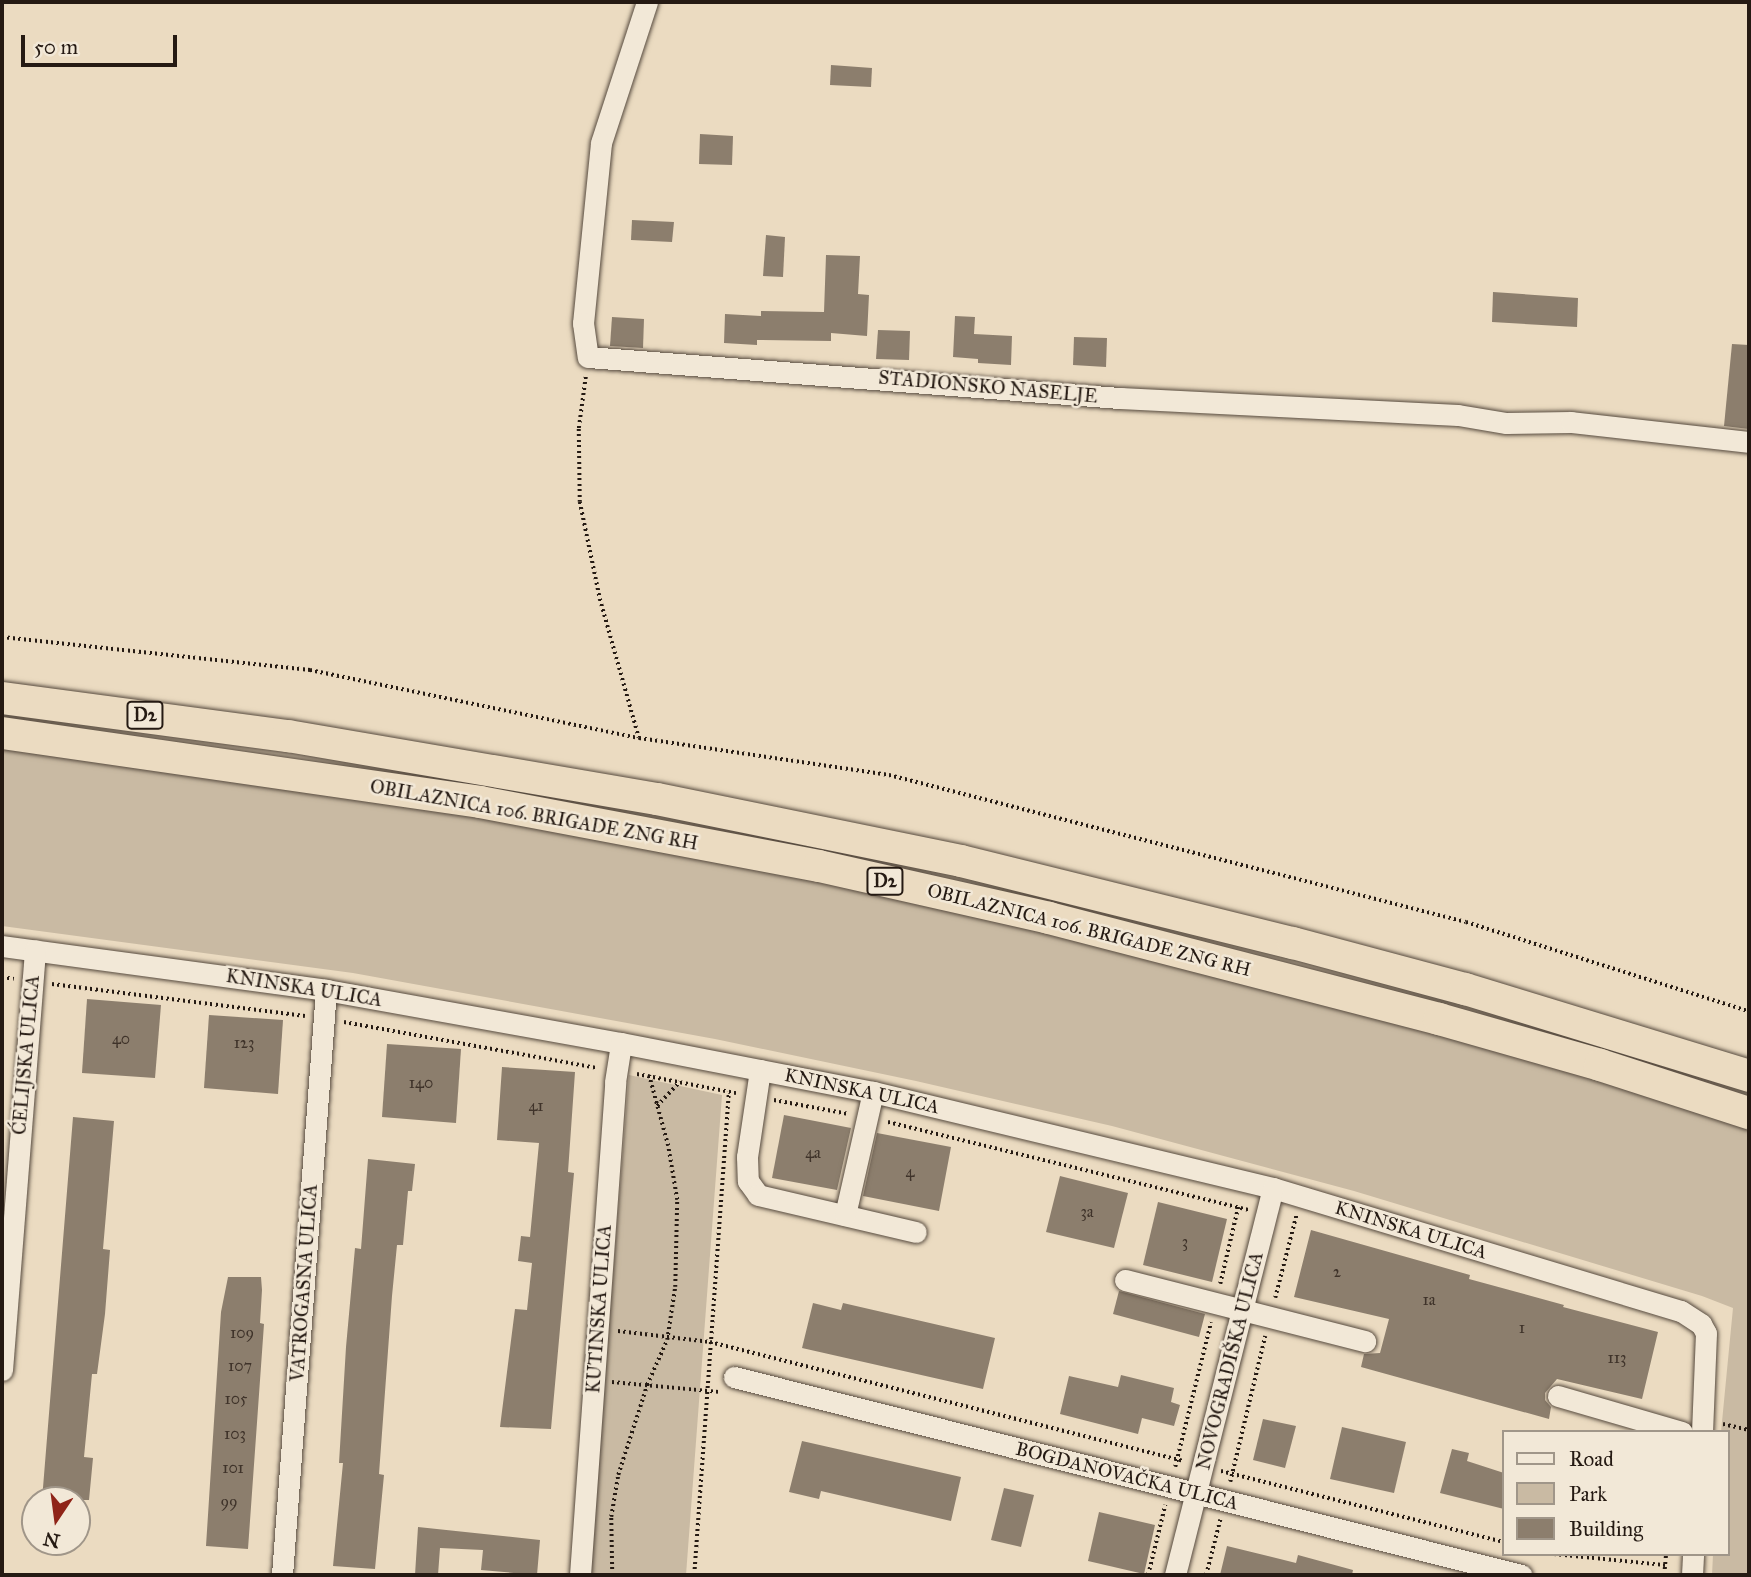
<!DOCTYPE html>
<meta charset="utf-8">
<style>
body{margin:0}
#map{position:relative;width:1751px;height:1577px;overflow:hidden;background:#ebdbc1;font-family:"IM FELL Great Primer",serif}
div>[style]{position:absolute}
.green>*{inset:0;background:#c9baa3}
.building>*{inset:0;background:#8c7e6d}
.path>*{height:3.5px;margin-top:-1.75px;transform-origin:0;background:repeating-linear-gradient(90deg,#251a13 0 2px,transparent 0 5.5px)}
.roads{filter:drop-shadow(0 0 2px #564a3e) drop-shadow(0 0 2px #564a3e)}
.minor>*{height:21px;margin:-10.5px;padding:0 10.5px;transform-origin:10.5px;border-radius:10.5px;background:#f2e8d7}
.highway>*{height:32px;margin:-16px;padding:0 16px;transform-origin:16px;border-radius:16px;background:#ebdbc1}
span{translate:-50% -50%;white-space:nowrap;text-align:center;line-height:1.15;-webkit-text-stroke:5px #f2e8d7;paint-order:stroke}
.number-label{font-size:16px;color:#3f332a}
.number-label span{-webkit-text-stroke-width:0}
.shield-label span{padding:2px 5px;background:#f2e8d7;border:2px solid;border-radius:5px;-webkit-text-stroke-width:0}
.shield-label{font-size:18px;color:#251a13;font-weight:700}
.street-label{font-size:19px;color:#251a13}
.frame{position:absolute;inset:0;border:4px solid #251a13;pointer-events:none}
.legend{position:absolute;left:1502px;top:1430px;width:228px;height:126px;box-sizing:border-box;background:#f2e8d7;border:2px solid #a09689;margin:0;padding:9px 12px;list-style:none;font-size:21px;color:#251a13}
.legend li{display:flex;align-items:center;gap:14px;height:35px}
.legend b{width:35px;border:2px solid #a09689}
.north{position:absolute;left:21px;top:1486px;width:70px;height:70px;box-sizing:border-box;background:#f2e8d7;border:2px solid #a09689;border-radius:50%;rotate:193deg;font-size:19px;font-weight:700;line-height:28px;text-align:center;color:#251a13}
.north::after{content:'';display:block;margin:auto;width:24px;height:32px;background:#8f2418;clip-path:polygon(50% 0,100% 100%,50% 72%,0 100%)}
.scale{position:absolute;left:21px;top:35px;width:156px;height:32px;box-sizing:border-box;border:4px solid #251a13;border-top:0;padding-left:9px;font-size:21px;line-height:24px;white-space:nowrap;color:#251a13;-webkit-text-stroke:5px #f2e8d7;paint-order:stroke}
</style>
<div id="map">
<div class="green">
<i style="clip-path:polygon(2px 746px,462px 811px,921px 900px,1419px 1024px,1749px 1124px,1749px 1575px,1712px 1575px,1713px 1554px,1728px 1554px,1728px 1432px,1721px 1432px,1733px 1308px,1702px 1296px,1354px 1191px,1112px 1126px,916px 1081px,715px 1039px,353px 973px,2px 926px)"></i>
<i style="clip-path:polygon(629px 1075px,722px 1095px,686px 1575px,589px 1575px)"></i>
</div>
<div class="building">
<i style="clip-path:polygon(831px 65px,872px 68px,871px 87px,830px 85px)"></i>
<i style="clip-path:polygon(700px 134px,733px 136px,732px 165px,699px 164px)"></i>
<i style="clip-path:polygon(632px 220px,674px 222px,672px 242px,631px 240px)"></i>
<i style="clip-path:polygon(766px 235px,785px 237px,783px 277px,763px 276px)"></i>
<i style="clip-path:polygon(826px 255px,860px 256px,858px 294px,869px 295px,867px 336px,831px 333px,831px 341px,757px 340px,757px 345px,724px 343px,725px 314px,761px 316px,761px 311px,824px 312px)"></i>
<i style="clip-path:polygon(1493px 292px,1578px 298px,1577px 327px,1492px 322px)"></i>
<i style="clip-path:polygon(955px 316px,975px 317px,974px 334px,1012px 336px,1011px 365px,978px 363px,978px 359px,953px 357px)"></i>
<i style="clip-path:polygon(612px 317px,644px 319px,643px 348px,610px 346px)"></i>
<i style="clip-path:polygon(878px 330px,910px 331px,909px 360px,876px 359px)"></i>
<i style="clip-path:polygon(1074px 337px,1107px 338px,1106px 367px,1073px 365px)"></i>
<i style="clip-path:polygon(1732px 344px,1749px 345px,1749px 429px,1724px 426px)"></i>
<i style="clip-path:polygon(87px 999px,161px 1005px,155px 1078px,82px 1073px)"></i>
<i style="clip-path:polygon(209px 1015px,283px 1020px,278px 1094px,204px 1088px)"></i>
<i style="clip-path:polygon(387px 1044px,461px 1049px,456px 1123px,382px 1117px)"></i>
<i style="clip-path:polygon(502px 1067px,575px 1072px,568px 1172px,574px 1173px,551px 1429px,500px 1427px,515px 1309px,527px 1310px,532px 1263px,518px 1261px,521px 1236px,530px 1237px,539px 1143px,497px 1140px)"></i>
<i style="clip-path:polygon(784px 1115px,851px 1128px,837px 1190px,772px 1178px)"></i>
<i style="clip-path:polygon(73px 1117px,114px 1121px,103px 1249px,110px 1250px,105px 1314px,97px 1374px,92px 1374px,84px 1457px,93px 1458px,89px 1500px,42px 1500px)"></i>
<i style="clip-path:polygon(877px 1133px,951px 1147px,939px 1211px,863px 1196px)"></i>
<i style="clip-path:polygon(368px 1159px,415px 1164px,412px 1191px,408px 1191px,403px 1245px,397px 1245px,392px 1296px,379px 1474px,384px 1475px,375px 1569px,333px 1566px,343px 1463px,339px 1463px,346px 1347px,355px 1248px,361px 1249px)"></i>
<i style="clip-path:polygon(1060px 1176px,1128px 1193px,1114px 1248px,1046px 1232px)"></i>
<i style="clip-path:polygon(1158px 1202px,1227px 1219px,1212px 1282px,1143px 1265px)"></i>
<i style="clip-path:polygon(1311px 1230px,1470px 1275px,1469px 1279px,1564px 1305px,1563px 1307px,1658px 1332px,1642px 1399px,1557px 1379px,1545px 1393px,1545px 1400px,1551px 1407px,1549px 1419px,1361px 1367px,1364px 1354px,1380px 1353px,1389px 1319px,1294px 1297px)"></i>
<i style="clip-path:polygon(228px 1277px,261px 1277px,262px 1290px,260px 1323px,264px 1324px,248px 1549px,206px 1546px,221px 1312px)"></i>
<i style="clip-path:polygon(1119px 1291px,1205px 1314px,1199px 1337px,1113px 1314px)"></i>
<i style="clip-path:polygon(813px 1303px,841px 1310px,843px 1303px,995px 1338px,983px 1389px,802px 1348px)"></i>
<i style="clip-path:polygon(1121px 1375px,1174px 1388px,1171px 1402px,1180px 1405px,1174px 1426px,1142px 1418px,1138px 1434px,1060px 1414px,1069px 1376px,1118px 1387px)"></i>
<i style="clip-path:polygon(1263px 1419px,1296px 1426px,1285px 1468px,1253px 1460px)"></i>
<i style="clip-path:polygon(1342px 1427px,1406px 1442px,1394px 1493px,1330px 1479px)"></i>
<i style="clip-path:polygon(802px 1441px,961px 1477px,951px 1521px,821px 1491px,819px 1499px,789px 1492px)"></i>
<i style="clip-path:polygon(1452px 1449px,1469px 1453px,1467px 1461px,1504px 1473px,1504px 1509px,1440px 1493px)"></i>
<i style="clip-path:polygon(1004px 1488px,1034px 1495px,1021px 1547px,991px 1540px)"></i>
<i style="clip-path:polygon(1099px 1512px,1155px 1525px,1144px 1574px,1088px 1561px)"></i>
<i style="clip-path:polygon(418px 1527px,540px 1540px,537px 1575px,481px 1570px,483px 1550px,440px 1548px,438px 1575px,415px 1575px)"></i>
<i style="clip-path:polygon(1227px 1546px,1296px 1563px,1298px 1555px,1353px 1570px,1352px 1575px,1220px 1575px)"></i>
</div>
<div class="path">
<i style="left:586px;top:377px;width:52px;rotate:97.7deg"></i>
<i style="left:579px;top:429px;width:73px;rotate:89.2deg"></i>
<i style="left:580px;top:502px;width:99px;rotate:78.3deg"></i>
<i style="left:600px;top:599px;width:144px;rotate:74.3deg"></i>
<i style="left:2px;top:637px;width:310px;rotate:6.1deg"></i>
<i style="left:310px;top:670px;width:336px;rotate:11.7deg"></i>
<i style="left:639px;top:738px;width:253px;rotate:8.4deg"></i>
<i style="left:889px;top:775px;width:595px;rotate:14.29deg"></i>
<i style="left:1466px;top:922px;width:297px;rotate:17.5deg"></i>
<i style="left:2px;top:977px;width:12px;rotate:9deg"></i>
<i style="left:52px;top:984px;width:255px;rotate:7.2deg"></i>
<i style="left:344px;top:1022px;width:258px;rotate:10.3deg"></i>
<i style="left:637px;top:1074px;width:101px;rotate:10.9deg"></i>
<i style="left:774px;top:1100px;width:76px;rotate:10.6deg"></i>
<i style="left:657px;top:1106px;width:33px;rotate:-47deg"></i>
<i style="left:888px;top:1122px;width:371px;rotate:13.7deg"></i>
<i style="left:1220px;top:1284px;width:79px;rotate:-76.8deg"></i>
<i style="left:1275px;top:1298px;width:85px;rotate:-75.6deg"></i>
<i style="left:618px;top:1331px;width:93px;rotate:6.8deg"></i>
<i style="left:710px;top:1342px;width:488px;rotate:14.1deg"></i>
<i style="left:612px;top:1382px;width:107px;rotate:5.3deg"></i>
<i style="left:1723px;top:1424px;width:27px;rotate:13deg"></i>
<i style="left:1175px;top:1467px;width:149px;rotate:-76.1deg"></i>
<i style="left:1221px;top:1471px;width:292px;rotate:14.1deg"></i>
<i style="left:1230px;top:1482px;width:150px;rotate:-76.5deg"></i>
<i style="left:1554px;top:1554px;width:112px;rotate:5.7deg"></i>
<i style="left:612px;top:1575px;width:58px;rotate:-91deg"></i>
<i style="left:611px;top:1517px;width:43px;rotate:-80.5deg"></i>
<i style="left:618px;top:1475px;width:95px;rotate:-72.1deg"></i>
<i style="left:647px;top:1385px;width:49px;rotate:-66deg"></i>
<i style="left:667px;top:1340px;width:54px;rotate:-81.4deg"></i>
<i style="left:675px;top:1287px;width:87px;rotate:-88.7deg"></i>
<i style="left:677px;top:1200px;width:55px;rotate:-99.5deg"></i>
<i style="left:668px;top:1146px;width:73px;rotate:-105.2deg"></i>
<i style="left:694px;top:1575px;width:484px;rotate:-85.9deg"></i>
<i style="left:1148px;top:1575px;width:72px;rotate:-76.3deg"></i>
<i style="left:1206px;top:1575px;width:57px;rotate:-75.7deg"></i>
<i style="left:1664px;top:1575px;width:21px;rotate:-85deg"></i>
</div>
<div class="roads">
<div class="minor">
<i style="left:647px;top:2px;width:148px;rotate:108.1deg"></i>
<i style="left:601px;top:143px;width:181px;rotate:95.7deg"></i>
<i style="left:583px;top:323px;width:34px;rotate:82deg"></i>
<i style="left:588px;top:357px;width:534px;rotate:4.41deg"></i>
<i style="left:1120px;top:398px;width:338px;rotate:2.9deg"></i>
<i style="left:1458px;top:415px;width:49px;rotate:9.5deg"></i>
<i style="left:1506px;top:423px;width:65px;rotate:-0.9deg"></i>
<i style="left:1571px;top:422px;width:179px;rotate:6.4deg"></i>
<i style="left:2px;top:946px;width:327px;rotate:7.7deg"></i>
<i style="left:326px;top:990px;width:300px;rotate:10.2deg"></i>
<i style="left:621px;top:1043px;width:257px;rotate:11deg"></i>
<i style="left:873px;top:1092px;width:411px;rotate:13.5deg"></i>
<i style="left:1273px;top:1188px;width:426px;rotate:16.8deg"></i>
<i style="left:1681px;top:1311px;width:24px;rotate:33deg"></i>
<i style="left:1701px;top:1324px;width:10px;rotate:61deg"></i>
<i style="left:1706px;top:1333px;width:99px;rotate:92.3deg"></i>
<i style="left:760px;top:1070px;width:88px;rotate:98.5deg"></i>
<i style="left:747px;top:1157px;width:24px;rotate:88deg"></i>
<i style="left:748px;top:1181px;width:17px;rotate:54deg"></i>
<i style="left:758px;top:1195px;width:162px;rotate:13.2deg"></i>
<i style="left:845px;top:1215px;width:126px;rotate:-77.2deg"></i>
<i style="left:1125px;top:1280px;width:248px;rotate:14.3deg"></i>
<i style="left:2px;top:1370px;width:421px;rotate:-85.5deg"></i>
<i style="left:734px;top:1377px;width:812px;rotate:14.12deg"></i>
<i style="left:1558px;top:1396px;width:129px;rotate:16.2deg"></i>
<i style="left:282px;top:1575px;width:587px;rotate:-85.7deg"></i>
<i style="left:580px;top:1575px;width:494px;rotate:-85.9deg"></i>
<i style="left:615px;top:1082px;width:39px;rotate:-81deg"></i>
<i style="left:1175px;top:1575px;width:399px;rotate:-75.8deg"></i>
<i style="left:1692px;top:1575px;width:21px;rotate:-87deg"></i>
</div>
<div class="highway">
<i style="left:2px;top:698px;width:289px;rotate:7.6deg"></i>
<i style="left:288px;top:736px;width:374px;rotate:9.7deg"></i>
<i style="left:657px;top:799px;width:310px;rotate:11.5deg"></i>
<i style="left:961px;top:861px;width:342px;rotate:13.9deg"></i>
<i style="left:1293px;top:943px;width:178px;rotate:15deg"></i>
<i style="left:1465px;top:989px;width:297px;rotate:17deg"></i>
<i style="left:2px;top:733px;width:483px;rotate:8.2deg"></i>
<i style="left:480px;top:802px;width:345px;rotate:10.7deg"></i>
<i style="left:819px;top:866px;width:236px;rotate:12.7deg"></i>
<i style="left:1049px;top:918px;width:403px;rotate:14.5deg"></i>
<i style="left:1439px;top:1019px;width:167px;rotate:15.9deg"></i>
<i style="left:1600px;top:1065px;width:157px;rotate:17.9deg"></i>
</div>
</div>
<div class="number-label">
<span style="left:121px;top:1039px">40</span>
<span style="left:244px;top:1043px">123</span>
<span style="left:421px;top:1083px">140</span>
<span style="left:536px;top:1106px">41</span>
<span style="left:813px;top:1153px">4a</span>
<span style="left:910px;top:1172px">4</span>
<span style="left:1087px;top:1212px">3a</span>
<span style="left:1185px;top:1242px">3</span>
<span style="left:1337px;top:1272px">2</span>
<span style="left:1429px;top:1300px">1a</span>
<span style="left:1522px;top:1328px">1</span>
<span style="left:242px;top:1333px">109</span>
<span style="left:1617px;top:1358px">113</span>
<span style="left:240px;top:1366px">107</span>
<span style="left:236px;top:1399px">105</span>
<span style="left:235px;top:1434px">103</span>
<span style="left:233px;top:1468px">101</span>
<span style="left:229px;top:1502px">99</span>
</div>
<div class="shield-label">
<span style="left:145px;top:715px">D2</span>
<span style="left:885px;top:881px">D2</span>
</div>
<div class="street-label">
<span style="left:988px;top:387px;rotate:5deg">STADIONSKO NASELJE</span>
<span style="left:534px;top:815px;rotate:10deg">OBILAZNICA 106. BRIGADE ZNG RH</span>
<span style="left:1089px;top:930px;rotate:14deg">OBILAZNICA 106. BRIGADE ZNG RH</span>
<span style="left:304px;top:988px;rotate:9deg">KNINSKA ULICA</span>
<span style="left:26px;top:1055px;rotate:-85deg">ĆELIJSKA ULICA</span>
<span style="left:862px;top:1091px;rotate:12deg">KNINSKA ULICA</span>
<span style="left:1411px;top:1230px;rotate:17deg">KNINSKA ULICA</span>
<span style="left:304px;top:1283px;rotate:-86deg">VATROGASNA ULICA</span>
<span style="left:599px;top:1309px;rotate:-86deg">KUTINSKA ULICA</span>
<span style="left:1230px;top:1361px;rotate:-76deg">NOVOGRADIŠKA ULICA</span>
<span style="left:1127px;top:1476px;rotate:14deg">BOGDANOVAČKA ULICA</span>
</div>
<div class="frame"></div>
<ul class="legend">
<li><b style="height:9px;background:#f2e8d7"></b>Road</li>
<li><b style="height:19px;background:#c9baa3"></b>Park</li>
<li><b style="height:19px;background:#8c7e6d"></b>Building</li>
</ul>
<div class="north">N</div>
<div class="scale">50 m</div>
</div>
